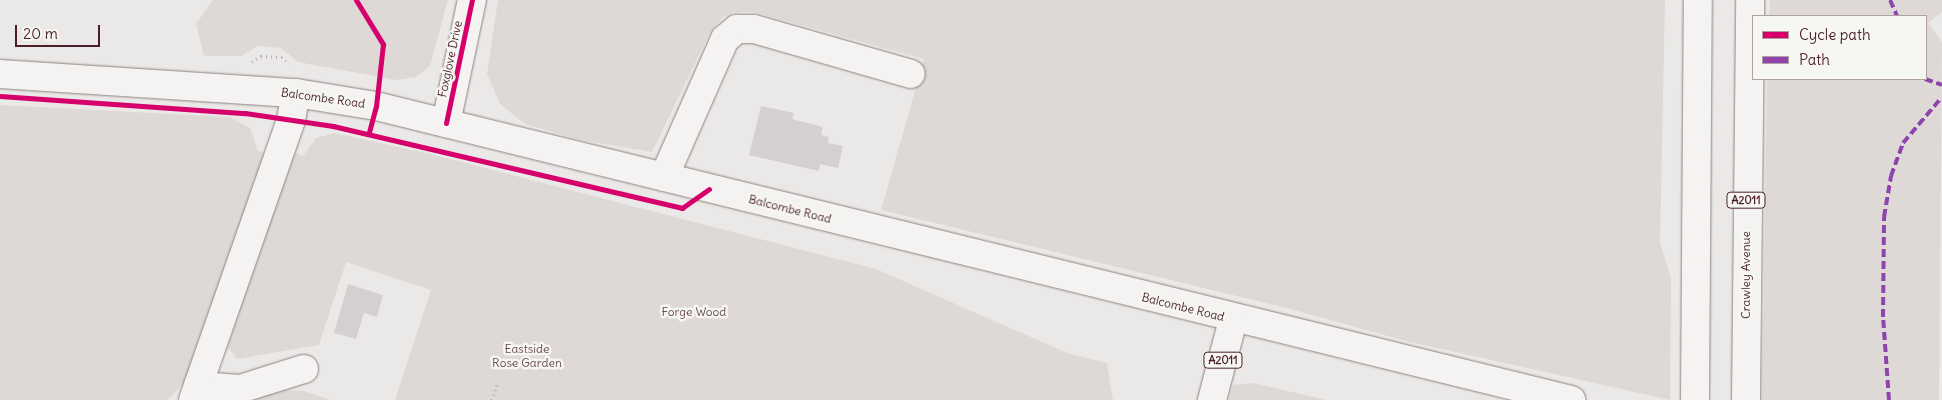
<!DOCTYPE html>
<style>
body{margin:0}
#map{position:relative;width:1942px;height:400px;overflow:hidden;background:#ebe9e7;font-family:Delius,sans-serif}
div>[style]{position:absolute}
.green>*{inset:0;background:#ded8d7}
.building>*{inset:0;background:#d3d0cf}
.path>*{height:3px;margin-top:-1.5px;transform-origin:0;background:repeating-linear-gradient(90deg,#b5b0b0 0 1px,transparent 0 5px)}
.roads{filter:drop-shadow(0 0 1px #8b8283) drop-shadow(0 0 1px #8b8283)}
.minor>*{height:28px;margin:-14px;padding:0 14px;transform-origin:14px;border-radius:14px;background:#f4f3f1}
.major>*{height:28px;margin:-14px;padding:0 14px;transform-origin:14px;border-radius:14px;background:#f4f3f1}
.quiet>*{height:4px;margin-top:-2px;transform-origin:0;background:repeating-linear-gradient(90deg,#8e44ad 0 8px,transparent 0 12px)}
.cycleway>*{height:5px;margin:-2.5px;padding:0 2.5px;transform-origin:2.5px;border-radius:2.5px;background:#d6006c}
span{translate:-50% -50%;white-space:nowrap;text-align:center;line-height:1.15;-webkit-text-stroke:5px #f6f6f2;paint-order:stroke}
.shield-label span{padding:1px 4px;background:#f6f6f2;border:1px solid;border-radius:4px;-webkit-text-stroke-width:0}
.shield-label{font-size:11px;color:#4a1f2b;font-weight:700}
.street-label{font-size:12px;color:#4a1f2b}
.park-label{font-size:12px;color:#6c4a53}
.legend{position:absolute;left:1752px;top:15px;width:175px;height:65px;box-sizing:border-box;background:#f6f6f2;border:1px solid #b1a0a2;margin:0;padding:6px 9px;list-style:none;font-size:15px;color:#4a1f2b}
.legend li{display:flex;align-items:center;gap:10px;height:25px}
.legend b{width:25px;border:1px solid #b1a0a2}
.scale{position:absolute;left:15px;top:25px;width:85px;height:22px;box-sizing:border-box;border:2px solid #4a1f2b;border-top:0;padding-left:6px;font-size:15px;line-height:18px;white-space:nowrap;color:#4a1f2b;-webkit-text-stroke:4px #f6f6f2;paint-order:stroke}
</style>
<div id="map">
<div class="green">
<i style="clip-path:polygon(213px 0,448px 0,430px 66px,416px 77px,396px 80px,298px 62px,281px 48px,258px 46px,241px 56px,204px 56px,196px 24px)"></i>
<i style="clip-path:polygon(498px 0,1665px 0,1660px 242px,1671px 279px,1670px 400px,1406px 341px,1287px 308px,881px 210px,924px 59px,754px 12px,734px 12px,723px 17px,709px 34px,652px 152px,581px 140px,525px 124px,500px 104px,487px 74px)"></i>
<i style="clip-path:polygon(1770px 0,1942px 0,1942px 12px,1928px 23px,1942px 42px,1939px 400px,1762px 400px,1767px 79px,1926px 79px,1926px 16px,1769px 16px)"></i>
<i style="clip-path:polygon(0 105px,230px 117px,250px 128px,258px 151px,266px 153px,192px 373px,168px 400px,0 400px)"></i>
<i style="clip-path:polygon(334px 133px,431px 154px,876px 269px,1067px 353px,1107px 363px,1113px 400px,395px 400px,431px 290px,346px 262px,319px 345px,237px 359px,228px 347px,268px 219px,294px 152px,303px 156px,316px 138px)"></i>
<i style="clip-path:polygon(1253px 383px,1327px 400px,1229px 400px,1233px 385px)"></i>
<i style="clip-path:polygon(275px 390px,304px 391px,331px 400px,245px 400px)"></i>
</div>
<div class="building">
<i style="clip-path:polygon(761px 106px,794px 113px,792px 119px,823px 127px,821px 135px,829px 137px,828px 143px,843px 146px,838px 168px,820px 164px,819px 171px,749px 155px)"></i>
<i style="clip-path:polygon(348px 284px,383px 295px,377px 317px,364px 313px,356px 339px,334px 333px)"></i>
</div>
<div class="path">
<i style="left:252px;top:62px;width:11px;rotate:-34deg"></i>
<i style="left:261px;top:56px;width:21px;rotate:3deg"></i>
<i style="left:282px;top:57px;width:10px;rotate:45deg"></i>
<i style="left:492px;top:400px;width:20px;rotate:-72deg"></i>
</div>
<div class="roads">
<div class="minor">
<i style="left:446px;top:123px;width:126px;rotate:-78.1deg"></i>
<i style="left:664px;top:177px;width:151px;rotate:-66.2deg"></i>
<i style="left:725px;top:39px;width:16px;rotate:-40deg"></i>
<i style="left:737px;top:29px;width:17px"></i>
<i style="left:754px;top:29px;width:163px;rotate:16deg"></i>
<i style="left:198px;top:386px;width:42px;rotate:4.1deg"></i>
<i style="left:240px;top:389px;width:67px;rotate:-17.4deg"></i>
<i style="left:193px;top:400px;width:297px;rotate:-70.7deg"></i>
<i style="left:291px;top:120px;width:27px;rotate:-80deg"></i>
</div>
<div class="major">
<i style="left:0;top:74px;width:297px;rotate:3.7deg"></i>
<i style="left:296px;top:93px;width:81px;rotate:9.2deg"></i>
<i style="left:376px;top:106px;width:1231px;rotate:13.82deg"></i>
<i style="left:1212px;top:400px;width:83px;rotate:-75.3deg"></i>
<i style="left:1695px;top:400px;width:400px;rotate:-89.6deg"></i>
<i style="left:1746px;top:400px;width:400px;rotate:-89.4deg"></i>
</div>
</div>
<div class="quiet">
<i style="left:1890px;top:0;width:17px;rotate:66deg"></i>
<i style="left:1925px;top:79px;width:18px;rotate:19deg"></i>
<i style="left:1889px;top:400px;width:83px;rotate:-94.1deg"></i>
<i style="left:1883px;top:317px;width:100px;rotate:-89.4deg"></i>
<i style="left:1884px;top:217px;width:42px;rotate:-80.3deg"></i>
<i style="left:1891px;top:176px;width:35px;rotate:-70deg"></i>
<i style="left:1903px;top:143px;width:60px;rotate:-49.7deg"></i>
</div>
<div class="cycleway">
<i style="left:356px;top:0;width:52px;rotate:58.5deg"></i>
<i style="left:383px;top:44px;width:62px;rotate:96.4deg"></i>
<i style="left:376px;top:106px;width:27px;rotate:105deg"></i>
<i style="left:0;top:96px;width:246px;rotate:4deg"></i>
<i style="left:245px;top:113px;width:89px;rotate:8.4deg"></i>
<i style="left:333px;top:126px;width:359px;rotate:13.2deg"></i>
<i style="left:682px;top:208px;width:33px;rotate:-35deg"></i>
<i style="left:446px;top:123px;width:126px;rotate:-78.1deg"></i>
</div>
<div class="shield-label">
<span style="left:1746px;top:200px">A2011</span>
<span style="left:1223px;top:360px">A2011</span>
</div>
<div class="street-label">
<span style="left:450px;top:59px;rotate:-78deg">Foxglove Drive</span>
<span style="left:323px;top:98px;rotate:8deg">Balcombe Road</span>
<span style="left:790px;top:209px;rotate:14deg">Balcombe Road</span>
<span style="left:1746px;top:275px;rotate:-90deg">Crawley Avenue</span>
<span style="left:1183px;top:307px;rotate:14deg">Balcombe Road</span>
</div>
<div class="park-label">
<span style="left:694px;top:312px">Forge Wood</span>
<span style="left:527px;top:356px">Eastside<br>Rose Garden</span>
</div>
<ul class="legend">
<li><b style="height:6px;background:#d6006c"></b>Cycle path</li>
<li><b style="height:6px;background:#8e44ad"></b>Path</li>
</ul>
<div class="scale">20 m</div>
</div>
